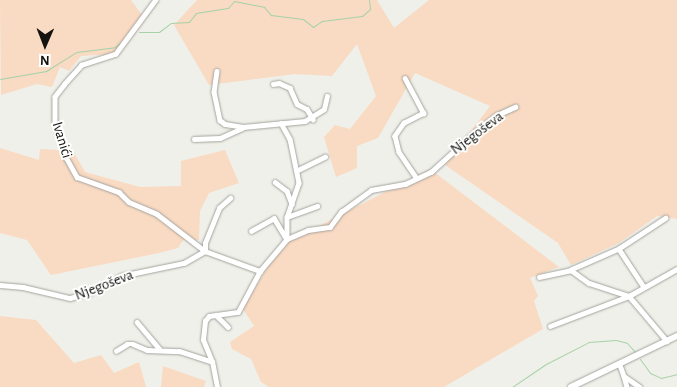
<!DOCTYPE html>
<meta charset="utf-8">
<style>
body{margin:0}
#map{position:relative;width:677px;height:387px;overflow:hidden;background:#f0f0ea;font-family:"Alegreya Sans",sans-serif}
div>[style]{position:absolute}
.green>*{inset:0;background:#f9dac2}
.stream>*{height:1px;margin:-0.5px;padding:0 0.5px;transform-origin:0.5px;border-radius:0.5px;background:#a5d2a9}
.roads{filter:drop-shadow(0 0 1px #a4a39e) drop-shadow(0 0 1px #a4a39e)}
.minor>*{height:4.5px;margin:-2.25px;padding:0 2.25px;transform-origin:2.25px;border-radius:2.25px;background:#fff}
.secondary>*{height:5.5px;margin:-2.75px;padding:0 2.75px;transform-origin:2.75px;border-radius:2.75px;background:#fff}
span{translate:-50% -50%;white-space:nowrap;text-align:center;line-height:1.15;-webkit-text-stroke:4px #fffffe;paint-order:stroke}
.street-label{font-size:15px;color:#131311}
.north{position:absolute;left:20px;top:20px;width:50px;height:50px;-webkit-text-stroke:4px #fffffe;paint-order:stroke;rotate:181deg;font-size:14px;font-weight:700;line-height:20px;text-align:center;color:#131311}
.north::after{content:'';display:block;margin:auto;width:18px;height:22px;background:#131311;clip-path:polygon(50% 0,100% 100%,50% 72%,0 100%)}
</style>
<div id="map">
<div class="green">
<i style="clip-path:polygon(0 0,131px 0,142px 15px,130px 38px,116px 54px,81px 56px,69px 71px,60px 67px,52px 87px,37px 84px,1px 95px)"></i>
<i style="clip-path:polygon(197px 0,377px 0,394px 28px,429px 0,677px 0,677px 219px,657px 216px,619px 243px,571px 265px,558px 243px,445px 165px,490px 106px,415px 73px,378px 138px,357px 146px,357px 168px,336px 177px,324px 137px,335px 125px,350px 129px,376px 96px,357px 44px,332px 76px,295px 74px,209px 85px,174px 25px)"></i>
<i style="clip-path:polygon(0 148px,39px 160px,40px 149px,73px 151px,85px 172px,140px 187px,181px 186px,181px 161px,225px 150px,239px 183px,209px 193px,200px 211px,199px 240px,183px 240px,178px 248px,159px 253px,51px 275px,27px 240px,0 233px)"></i>
<i style="clip-path:polygon(430px 169px,559px 267px,530px 278px,538px 296px,534px 301px,543px 329px,444px 387px,269px 387px,261px 382px,251px 359px,232px 349px,230px 342px,254px 326px,243px 309px,273px 258px,286px 243px)"></i>
<i style="clip-path:polygon(0 316px,36px 320px,74px 363px,101px 355px,114px 373px,139px 362px,146px 387px,0 387px)"></i>
<i style="clip-path:polygon(163px 366px,206px 381px,204px 387px,161px 387px)"></i>
</div>
<div class="stream">
<i style="left:139px;top:32px;width:20px"></i>
<i style="left:159px;top:32px;width:15px;rotate:-37deg"></i>
<i style="left:171px;top:23px;width:18px;rotate:-3deg"></i>
<i style="left:189px;top:22px;width:11px;rotate:-52deg"></i>
<i style="left:196px;top:13px;width:32px;rotate:-9deg"></i>
<i style="left:228px;top:8px;width:9px;rotate:-49deg"></i>
<i style="left:234px;top:1px;width:31px;rotate:11deg"></i>
<i style="left:264px;top:7px;width:11px;rotate:49deg"></i>
<i style="left:271px;top:15px;width:32px;rotate:7deg"></i>
<i style="left:303px;top:19px;width:13px;rotate:39deg"></i>
<i style="left:313px;top:27px;width:11px;rotate:-34deg"></i>
<i style="left:322px;top:21px;width:40px;rotate:-7.1deg"></i>
<i style="left:362px;top:16px;width:11px;rotate:-41deg"></i>
<i style="left:370px;top:9px;width:9px;rotate:-96deg"></i>
<i style="left:0;top:79px;width:47px;rotate:-9.9deg"></i>
<i style="left:46px;top:71px;width:36px;rotate:-32deg"></i>
<i style="left:77px;top:52px;width:38px;rotate:-7deg"></i>
<i style="left:115px;top:47px;width:13px;rotate:-39deg"></i>
<i style="left:640px;top:359px;width:17px;rotate:54deg"></i>
<i style="left:650px;top:373px;width:12px;rotate:24deg"></i>
<i style="left:661px;top:378px;width:16px;rotate:-14deg"></i>
<i style="left:512px;top:387px;width:41px;rotate:-34.1deg"></i>
<i style="left:546px;top:364px;width:48px;rotate:-27.1deg"></i>
<i style="left:589px;top:342px;width:27px;rotate:-4deg"></i>
<i style="left:616px;top:340px;width:11px;rotate:15deg"></i>
<i style="left:627px;top:343px;width:13px;rotate:48deg"></i>
</div>
<div class="roads">
<div class="minor">
<i style="left:156px;top:0;width:67px;rotate:126.5deg"></i>
<i style="left:116px;top:54px;width:36px;rotate:162deg"></i>
<i style="left:82px;top:65px;width:25px;rotate:132deg"></i>
<i style="left:65px;top:84px;width:16px;rotate:128deg"></i>
<i style="left:55px;top:97px;width:25px;rotate:90deg"></i>
<i style="left:55px;top:122px;width:37px;rotate:73deg"></i>
<i style="left:66px;top:157px;width:23px;rotate:61deg"></i>
<i style="left:77px;top:177px;width:45px;rotate:19.7deg"></i>
<i style="left:119px;top:192px;width:14px;rotate:45deg"></i>
<i style="left:129px;top:202px;width:30px;rotate:23deg"></i>
<i style="left:157px;top:214px;width:61px;rotate:37.6deg"></i>
<i style="left:217px;top:71px;width:21px;rotate:98deg"></i>
<i style="left:214px;top:92px;width:29px;rotate:78deg"></i>
<i style="left:220px;top:120px;width:6px;rotate:39deg"></i>
<i style="left:225px;top:124px;width:18px;rotate:9deg"></i>
<i style="left:243px;top:127px;width:62px;rotate:-5.5deg"></i>
<i style="left:305px;top:121px;width:22px;rotate:-32deg"></i>
<i style="left:324px;top:109px;width:13px;rotate:-77deg"></i>
<i style="left:405px;top:78px;width:40px;rotate:62deg"></i>
<i style="left:424px;top:113px;width:22px;rotate:153deg"></i>
<i style="left:404px;top:123px;width:16px;rotate:125deg"></i>
<i style="left:395px;top:136px;width:16px;rotate:76deg"></i>
<i style="left:399px;top:152px;width:30px;rotate:56deg"></i>
<i style="left:273px;top:84px;width:6px;rotate:-9deg"></i>
<i style="left:279px;top:83px;width:12px;rotate:24deg"></i>
<i style="left:290px;top:88px;width:17px;rotate:66deg"></i>
<i style="left:297px;top:104px;width:11px;rotate:27deg"></i>
<i style="left:307px;top:109px;width:12px;rotate:59deg"></i>
<i style="left:281px;top:123px;width:18px;rotate:61deg"></i>
<i style="left:290px;top:139px;width:45px;rotate:78.4deg"></i>
<i style="left:299px;top:183px;width:36px;rotate:109deg"></i>
<i style="left:287px;top:217px;width:22px;rotate:90deg"></i>
<i style="left:194px;top:139px;width:26px;rotate:-2deg"></i>
<i style="left:220px;top:138px;width:24px;rotate:-24deg"></i>
<i style="left:298px;top:170px;width:30px;rotate:-26deg"></i>
<i style="left:275px;top:182px;width:15px;rotate:37deg"></i>
<i style="left:287px;top:191px;width:14px;rotate:69deg"></i>
<i style="left:287px;top:217px;width:32px;rotate:-20deg"></i>
<i style="left:666px;top:218px;width:56px;rotate:146.6deg"></i>
<i style="left:619px;top:249px;width:52px;rotate:156.4deg"></i>
<i style="left:571px;top:270px;width:22px;rotate:36deg"></i>
<i style="left:589px;top:283px;width:42px;rotate:18deg"></i>
<i style="left:629px;top:296px;width:55px;rotate:-29.4deg"></i>
<i style="left:251px;top:231px;width:26px;rotate:-29deg"></i>
<i style="left:274px;top:218px;width:23px;rotate:59deg"></i>
<i style="left:619px;top:249px;width:45px;rotate:56.7deg"></i>
<i style="left:205px;top:251px;width:8px;rotate:-90deg"></i>
<i style="left:205px;top:243px;width:38px;rotate:-68deg"></i>
<i style="left:219px;top:208px;width:15px;rotate:-42deg"></i>
<i style="left:539px;top:277px;width:33px;rotate:-12deg"></i>
<i style="left:0;top:285px;width:23px;rotate:5deg"></i>
<i style="left:23px;top:287px;width:48px;rotate:13.2deg"></i>
<i style="left:70px;top:298px;width:20px;rotate:-15deg"></i>
<i style="left:89px;top:293px;width:36px;rotate:-28deg"></i>
<i style="left:121px;top:276px;width:64px;rotate:-11.7deg"></i>
<i style="left:184px;top:263px;width:24px;rotate:-30deg"></i>
<i style="left:205px;top:251px;width:59px;rotate:20deg"></i>
<i style="left:216px;top:315px;width:17px;rotate:45deg"></i>
<i style="left:137px;top:322px;width:35px;rotate:50deg"></i>
<i style="left:550px;top:326px;width:85px;rotate:-20.8deg"></i>
<i style="left:629px;top:296px;width:59px;rotate:49.8deg"></i>
<i style="left:116px;top:351px;width:13px;rotate:-32deg"></i>
<i style="left:127px;top:344px;width:6px"></i>
<i style="left:133px;top:344px;width:15px;rotate:23deg"></i>
<i style="left:147px;top:350px;width:32px;rotate:2deg"></i>
<i style="left:179px;top:351px;width:35px;rotate:18deg"></i>
<i style="left:620px;top:365px;width:12px;rotate:70deg"></i>
<i style="left:624px;top:376px;width:19px;rotate:35deg"></i>
<i style="left:624px;top:376px;width:11px;rotate:75deg"></i>
<i style="left:217px;top:387px;width:25px;rotate:-101deg"></i>
<i style="left:212px;top:362px;width:24px;rotate:-112deg"></i>
<i style="left:203px;top:340px;width:19px;rotate:-84deg"></i>
<i style="left:205px;top:321px;width:6px;rotate:-51deg"></i>
<i style="left:209px;top:316px;width:29px;rotate:-8deg"></i>
<i style="left:238px;top:312px;width:47px;rotate:-61.8deg"></i>
<i style="left:260px;top:271px;width:42px;rotate:-49.8deg"></i>
<i style="left:287px;top:239px;width:23px;rotate:-23deg"></i>
<i style="left:308px;top:230px;width:22px;rotate:-8deg"></i>
<i style="left:330px;top:227px;width:19px;rotate:-54deg"></i>
<i style="left:341px;top:212px;width:37px;rotate:-36deg"></i>
<i style="left:371px;top:190px;width:35px;rotate:-10deg"></i>
<i style="left:405px;top:184px;width:29px;rotate:-25deg"></i>
<i style="left:431px;top:172px;width:59px;rotate:-42.3deg"></i>
<i style="left:475px;top:132px;width:28px;rotate:-38deg"></i>
<i style="left:497px;top:115px;width:20px;rotate:-24deg"></i>
</div>
<div class="secondary">
<i style="left:571px;top:387px;width:118px;rotate:-25.7deg"></i>
</div>
</div>
<div class="street-label">
<span style="left:477px;top:133px;rotate:-37deg">Njegoševa</span>
<span style="left:62px;top:140px;rotate:73deg">Ivanići</span>
<span style="left:104px;top:285px;rotate:-21deg">Njegoševa</span>
</div>
<div class="north">N</div>
</div>
